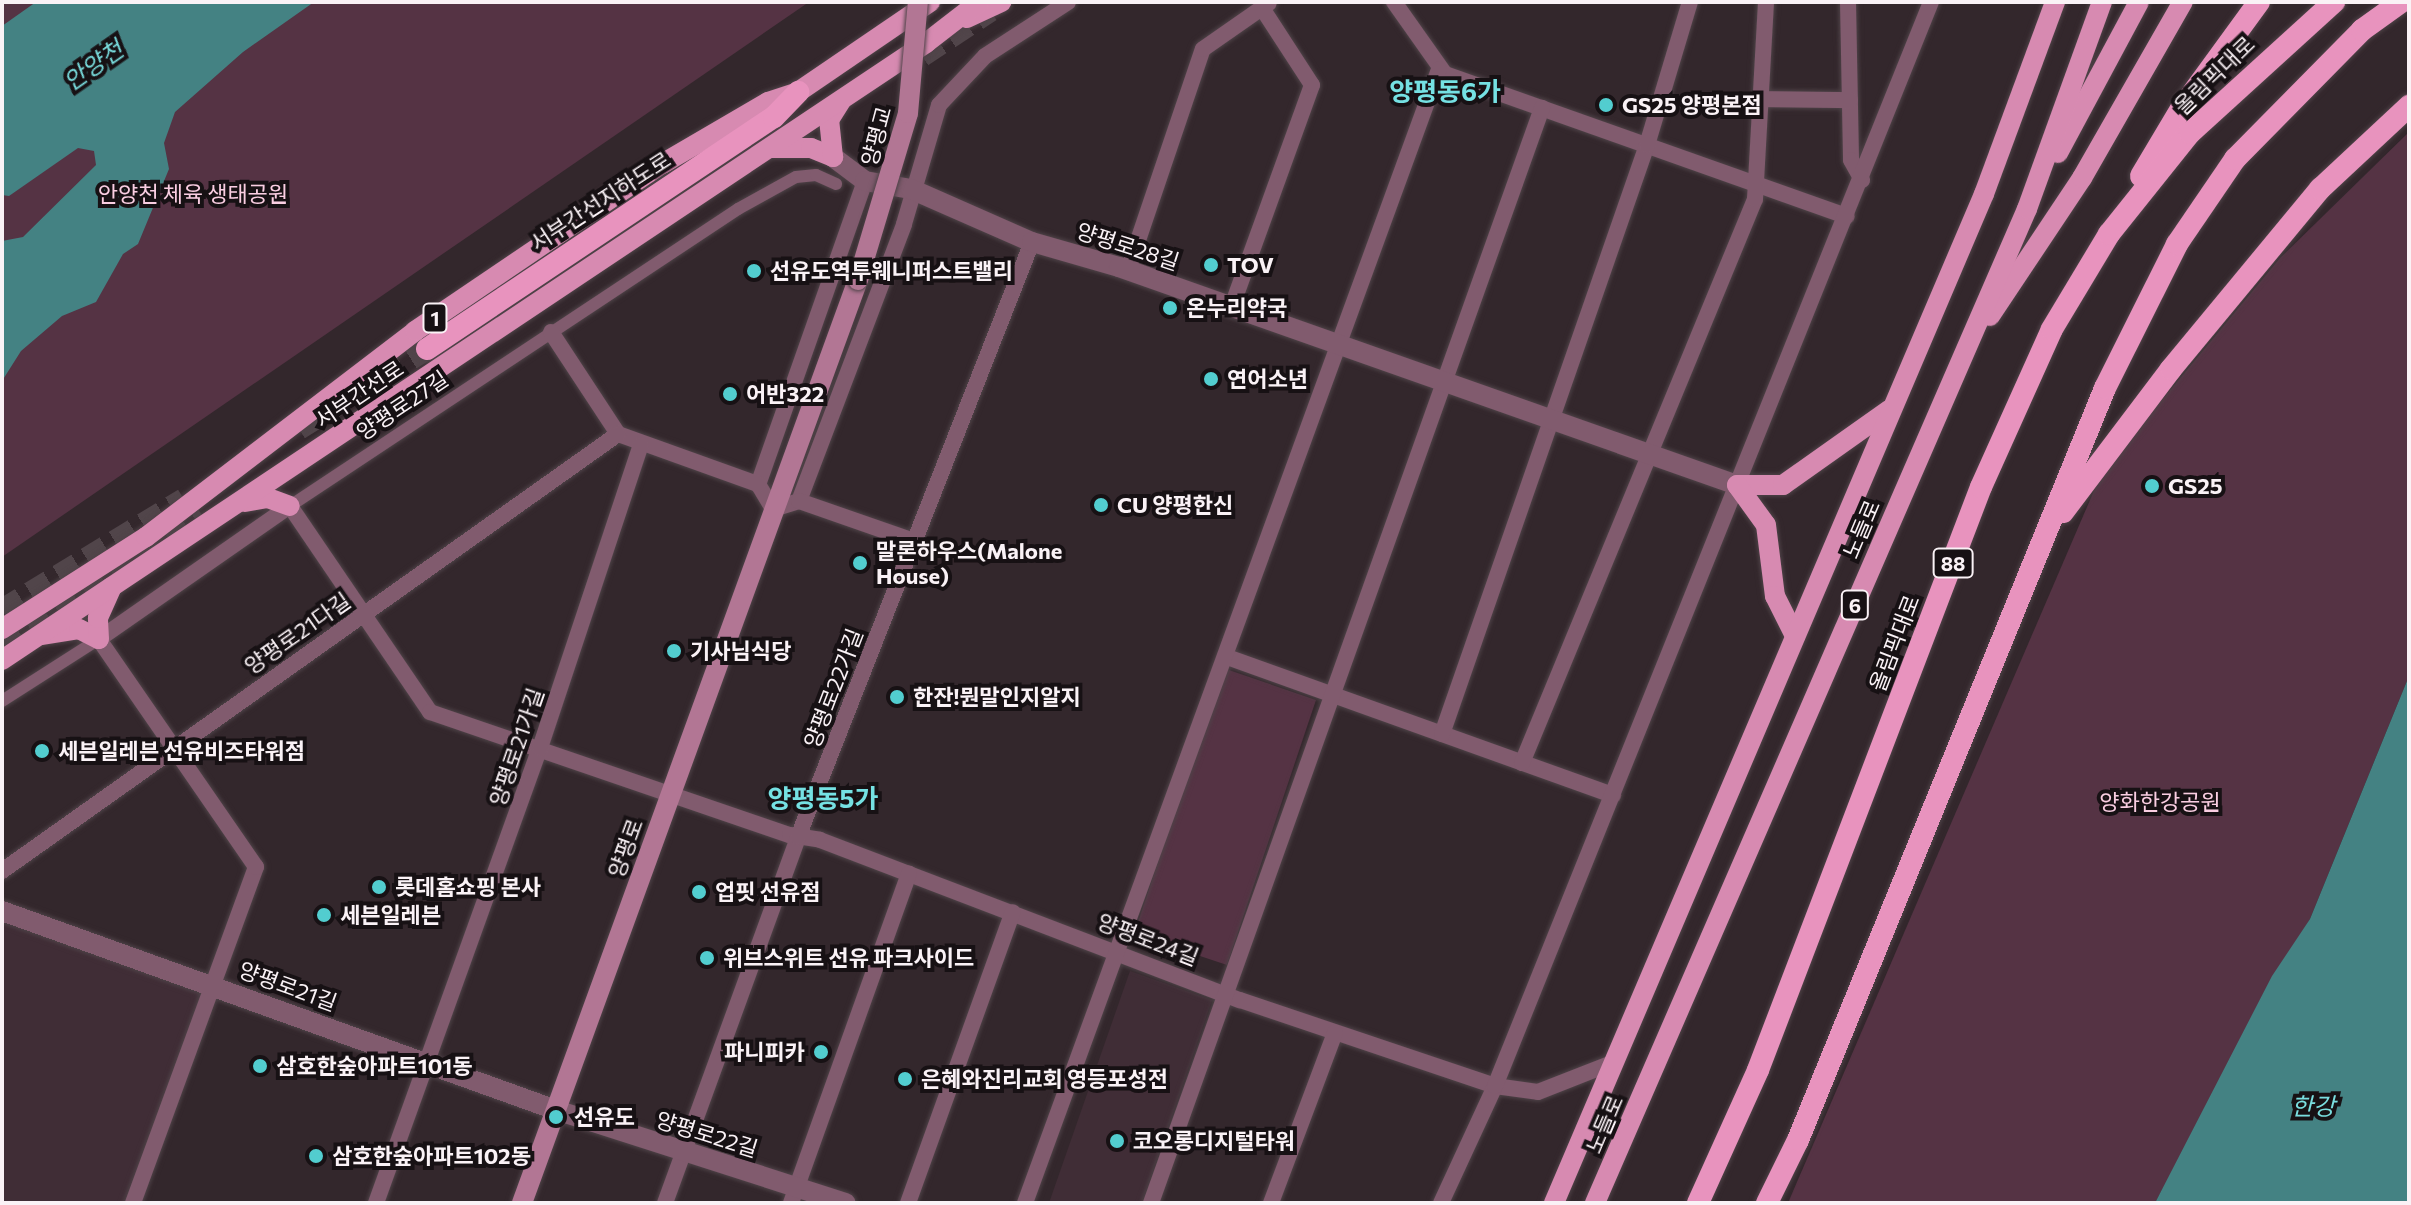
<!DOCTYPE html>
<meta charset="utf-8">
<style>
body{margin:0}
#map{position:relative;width:2411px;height:1205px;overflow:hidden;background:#33272c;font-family:Commissioner,"Noto Sans KR",sans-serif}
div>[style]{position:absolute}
.built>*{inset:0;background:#402d36}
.green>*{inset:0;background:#534}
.water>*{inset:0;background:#448283}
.trunk-tunnel>*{height:22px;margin-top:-11px;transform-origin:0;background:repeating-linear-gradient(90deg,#51454a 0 22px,transparent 0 33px)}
.roads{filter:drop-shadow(0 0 2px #4f4348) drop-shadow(0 0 2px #4f4348)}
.pedestrian>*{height:12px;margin:-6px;padding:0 6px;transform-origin:6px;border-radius:6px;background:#815b6e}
.minor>*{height:16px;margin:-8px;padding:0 8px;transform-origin:8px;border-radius:8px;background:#815b6e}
.tertiary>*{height:20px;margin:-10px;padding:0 10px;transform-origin:10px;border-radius:10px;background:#815b6e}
.secondary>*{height:20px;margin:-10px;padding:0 10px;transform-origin:10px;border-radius:10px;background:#b27694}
.primary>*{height:20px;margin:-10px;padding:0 10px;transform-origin:10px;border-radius:10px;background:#d78ab1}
.trunk>*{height:22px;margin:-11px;padding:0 11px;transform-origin:11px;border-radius:11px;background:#e893be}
.bridges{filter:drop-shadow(0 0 2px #4f4348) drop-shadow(0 0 2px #4f4348)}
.secondary-bridge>*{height:20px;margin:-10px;padding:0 10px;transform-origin:10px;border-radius:10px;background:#b27694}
.dots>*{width:22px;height:22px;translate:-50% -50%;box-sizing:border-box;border:4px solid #171114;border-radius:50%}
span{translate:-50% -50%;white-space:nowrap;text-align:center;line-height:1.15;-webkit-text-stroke:8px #171114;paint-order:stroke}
.shield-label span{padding:2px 6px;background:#171114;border:2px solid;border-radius:6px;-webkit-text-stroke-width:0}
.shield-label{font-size:20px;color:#faf2f6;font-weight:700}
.street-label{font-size:22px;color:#faf2f6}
.poi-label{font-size:22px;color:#faf2f6;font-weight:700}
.left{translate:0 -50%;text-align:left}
.right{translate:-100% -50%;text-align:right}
.park-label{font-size:22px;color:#facee2}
.water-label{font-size:24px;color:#7adedf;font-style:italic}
.quarter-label{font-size:26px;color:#75e1e3;font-weight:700}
.frame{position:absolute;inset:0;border:4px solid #faf2f6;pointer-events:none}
</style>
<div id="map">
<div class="built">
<i style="clip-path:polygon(2px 911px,213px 985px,133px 1203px,2px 1203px)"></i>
<i style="clip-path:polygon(1130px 971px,1212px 1000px,1142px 1203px,1049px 1203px)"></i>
</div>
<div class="green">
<i style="clip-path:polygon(2px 2px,809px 2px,2px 557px)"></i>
<i style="clip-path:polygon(2409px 132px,2409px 676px,2310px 919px,2155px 1203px,1788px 1203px,2102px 472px,2280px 258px)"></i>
<i style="clip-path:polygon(1223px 668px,1316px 700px,1227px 965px,1134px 934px)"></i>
</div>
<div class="water">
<i style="clip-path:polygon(36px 2px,314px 2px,243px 52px,175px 112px,164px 143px,169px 169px,138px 244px,123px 254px,96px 302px,62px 316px,21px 351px,2px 381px,2px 241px,23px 237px,96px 165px,94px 151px,78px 148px,9px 196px,2px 195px,2px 26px)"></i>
<i style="clip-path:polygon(2409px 676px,2409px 1203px,2155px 1203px,2272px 976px,2310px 919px)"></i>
</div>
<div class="trunk-tunnel">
<i style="left:922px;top:56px;width:82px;rotate:-33.5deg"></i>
<i style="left:299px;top:429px;width:151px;rotate:-32deg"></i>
<i style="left:2px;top:610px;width:213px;rotate:-31.4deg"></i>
<i style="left:2px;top:646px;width:239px;rotate:-33deg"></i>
</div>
<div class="roads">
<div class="pedestrian">
<i style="left:290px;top:506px;width:538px;rotate:-33.54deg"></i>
<i style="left:738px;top:209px;width:66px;rotate:-28.9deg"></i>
<i style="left:796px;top:177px;width:20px;rotate:-6deg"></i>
<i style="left:816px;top:175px;width:22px;rotate:24deg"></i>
<i style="left:2px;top:701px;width:115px;rotate:-32.6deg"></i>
</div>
<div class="minor">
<i style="left:1394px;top:2px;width:88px;rotate:54.7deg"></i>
<i style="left:1445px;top:74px;width:426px;rotate:19.5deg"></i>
<i style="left:1848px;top:2px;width:158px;rotate:88.9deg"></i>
<i style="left:1851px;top:160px;width:23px;rotate:61deg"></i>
<i style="left:1762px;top:99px;width:88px;rotate:0.7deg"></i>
<i style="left:865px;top:181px;width:321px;rotate:109.4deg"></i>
<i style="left:758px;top:484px;width:29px;rotate:59deg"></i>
<i style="left:773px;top:509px;width:27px;rotate:-17deg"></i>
<i style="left:799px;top:501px;width:296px;rotate:-69.2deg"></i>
<i style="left:904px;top:224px;width:124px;rotate:-73.6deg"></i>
<i style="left:939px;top:105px;width:67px;rotate:-46.8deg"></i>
<i style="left:985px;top:56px;width:99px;rotate:-33deg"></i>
<i style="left:1128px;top:270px;width:233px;rotate:-71.3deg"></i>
<i style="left:1203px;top:49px;width:80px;rotate:-34.9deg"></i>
<i style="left:1232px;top:306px;width:235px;rotate:-70.1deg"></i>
<i style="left:1312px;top:85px;width:92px;rotate:-123deg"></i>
<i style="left:551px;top:332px;width:122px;rotate:56.7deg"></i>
<i style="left:618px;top:434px;width:149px;rotate:19.7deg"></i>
<i style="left:799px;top:501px;width:122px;rotate:19.2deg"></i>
<i style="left:1227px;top:657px;width:410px;rotate:19.7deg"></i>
<i style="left:1442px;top:734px;width:624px;rotate:-70.81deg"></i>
<i style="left:1647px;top:145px;width:149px;rotate:-73.3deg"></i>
<i style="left:1522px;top:763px;width:610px;rotate:-67.55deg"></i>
<i style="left:1755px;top:199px;width:197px;rotate:-86.8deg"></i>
<i style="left:2px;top:871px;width:755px;rotate:-35.35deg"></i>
<i style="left:133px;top:1203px;width:358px;rotate:-69.9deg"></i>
<i style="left:256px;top:867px;width:277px;rotate:-124.6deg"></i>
<i style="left:99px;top:639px;width:233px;rotate:-34.9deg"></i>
<i style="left:290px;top:506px;width:249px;rotate:55.8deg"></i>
<i style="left:430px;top:712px;width:380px;rotate:18.9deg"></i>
<i style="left:790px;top:835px;width:30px;rotate:9deg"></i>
<i style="left:820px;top:840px;width:449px;rotate:20.9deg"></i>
<i style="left:1240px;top:1000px;width:269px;rotate:18.6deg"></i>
<i style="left:1495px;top:1086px;width:43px;rotate:7.9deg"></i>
<i style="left:1538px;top:1092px;width:79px;rotate:-21.4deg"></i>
<i style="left:376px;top:1203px;width:484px;rotate:-70.2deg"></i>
<i style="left:540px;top:748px;width:319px;rotate:-71.6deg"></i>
<i style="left:665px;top:1203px;width:389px;rotate:-70deg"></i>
<i style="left:798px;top:837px;width:639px;rotate:-68.53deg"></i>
<i style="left:791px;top:1203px;width:350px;rotate:-70.3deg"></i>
<i style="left:908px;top:1203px;width:309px;rotate:-70.2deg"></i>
<i style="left:1025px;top:1203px;width:1207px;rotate:-69.94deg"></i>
<i style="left:1151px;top:1203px;width:1163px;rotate:-70.35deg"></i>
<i style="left:1271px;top:1203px;width:182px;rotate:-69.4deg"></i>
<i style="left:1441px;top:1203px;width:129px;rotate:-65.2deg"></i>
<i style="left:1495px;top:1086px;width:1168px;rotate:-68.09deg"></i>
</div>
<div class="tertiary">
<i style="left:833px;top:157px;width:40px;rotate:37deg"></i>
<i style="left:865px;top:181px;width:47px;rotate:9.9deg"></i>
<i style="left:911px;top:189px;width:132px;rotate:23.7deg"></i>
<i style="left:1032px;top:242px;width:91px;rotate:16deg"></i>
<i style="left:1119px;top:267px;width:655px;rotate:19.43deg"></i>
<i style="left:2px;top:911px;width:589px;rotate:19.76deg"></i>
<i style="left:556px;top:1110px;width:304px;rotate:17.8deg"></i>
</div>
<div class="secondary">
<i style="left:522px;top:1203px;width:982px;rotate:-70deg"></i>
</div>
<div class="primary">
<i style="left:967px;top:18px;width:38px;rotate:-25deg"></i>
<i style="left:771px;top:148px;width:40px"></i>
<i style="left:811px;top:148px;width:24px;rotate:22deg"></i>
<i style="left:833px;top:157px;width:37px;rotate:-96deg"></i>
<i style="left:829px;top:120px;width:22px;rotate:-58deg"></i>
<i style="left:2058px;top:153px;width:171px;rotate:-61.8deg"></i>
<i style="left:1990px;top:316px;width:166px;rotate:-56.3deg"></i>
<i style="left:2082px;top:178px;width:203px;rotate:-60.2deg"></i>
<i style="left:1737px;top:485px;width:46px"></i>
<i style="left:1783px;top:485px;width:130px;rotate:-35.3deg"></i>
<i style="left:1737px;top:485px;width:49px;rotate:54.1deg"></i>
<i style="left:1766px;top:525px;width:72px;rotate:82.8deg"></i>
<i style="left:1775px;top:596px;width:45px;rotate:63.4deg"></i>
<i style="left:245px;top:502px;width:23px;rotate:-10deg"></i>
<i style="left:268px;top:498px;width:23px;rotate:20deg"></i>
<i style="left:2px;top:629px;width:171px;rotate:-32.6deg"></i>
<i style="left:146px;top:537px;width:339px;rotate:-37.4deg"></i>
<i style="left:415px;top:331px;width:298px;rotate:-34.1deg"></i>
<i style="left:662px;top:164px;width:123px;rotate:-30.3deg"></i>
<i style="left:768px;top:102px;width:32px;rotate:-18deg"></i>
<i style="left:798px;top:92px;width:160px;rotate:-34.3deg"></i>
<i style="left:41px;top:635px;width:38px;rotate:-9deg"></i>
<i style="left:79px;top:629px;width:22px;rotate:27deg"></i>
<i style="left:99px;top:639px;width:21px;rotate:-93deg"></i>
<i style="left:98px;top:618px;width:34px;rotate:-66deg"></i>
<i style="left:2px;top:660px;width:1111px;rotate:-33.73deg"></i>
<i style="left:926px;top:43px;width:67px;rotate:-37.7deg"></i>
<i style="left:1554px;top:1203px;width:1097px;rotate:-66.92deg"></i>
<i style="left:1984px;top:194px;width:205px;rotate:-69.7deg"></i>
<i style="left:1595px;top:1203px;width:1084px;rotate:-66.51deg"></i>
<i style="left:2027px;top:209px;width:220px;rotate:-70.1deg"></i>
</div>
<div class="trunk">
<i style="left:2141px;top:176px;width:78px;rotate:-59.2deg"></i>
<i style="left:2181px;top:109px;width:132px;rotate:-53.9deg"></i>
<i style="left:427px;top:349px;width:417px;rotate:-33.8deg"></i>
<i style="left:774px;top:117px;width:35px;rotate:-46deg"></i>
<i style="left:2063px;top:512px;width:179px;rotate:-52.9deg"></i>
<i style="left:2171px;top:369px;width:234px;rotate:-50.4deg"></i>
<i style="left:2320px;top:189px;width:122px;rotate:-43deg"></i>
<i style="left:1698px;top:1203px;width:146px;rotate:-65.7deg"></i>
<i style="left:1758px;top:1070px;width:624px;rotate:-69.07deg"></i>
<i style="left:1981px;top:487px;width:173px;rotate:-65.8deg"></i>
<i style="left:2052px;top:329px;width:111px;rotate:-59deg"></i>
<i style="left:2109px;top:234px;width:129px;rotate:-51.3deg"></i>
<i style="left:2190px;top:133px;width:195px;rotate:-42.3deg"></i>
<i style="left:1767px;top:1203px;width:70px;rotate:-63.8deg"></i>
<i style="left:1798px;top:1140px;width:812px;rotate:-67.79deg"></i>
<i style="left:2105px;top:388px;width:161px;rotate:-63.4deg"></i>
<i style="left:2177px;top:244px;width:103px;rotate:-55.7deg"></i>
<i style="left:2235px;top:159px;width:181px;rotate:-45.4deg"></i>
<i style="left:2362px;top:30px;width:48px;rotate:-35.7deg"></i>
</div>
</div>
<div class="bridges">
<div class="secondary-bridge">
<i style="left:858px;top:280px;width:174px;rotate:-73.3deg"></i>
<i style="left:908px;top:113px;width:111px;rotate:-84.9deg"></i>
</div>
</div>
<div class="dots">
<i style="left:1606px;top:105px;background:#52cdcf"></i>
<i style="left:1211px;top:265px;background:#52cdcf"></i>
<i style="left:754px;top:271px;background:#52cdcf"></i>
<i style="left:1170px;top:308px;background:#52cdcf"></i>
<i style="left:1211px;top:379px;background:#52cdcf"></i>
<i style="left:730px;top:394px;background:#52cdcf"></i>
<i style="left:2152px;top:486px;background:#52cdcf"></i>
<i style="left:1101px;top:505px;background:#52cdcf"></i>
<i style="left:860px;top:563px;background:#52cdcf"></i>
<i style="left:674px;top:651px;background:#52cdcf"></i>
<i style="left:897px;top:697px;background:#52cdcf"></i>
<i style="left:42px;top:751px;background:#52cdcf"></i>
<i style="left:379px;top:887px;background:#52cdcf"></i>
<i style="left:699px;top:892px;background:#52cdcf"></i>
<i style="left:324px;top:915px;background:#52cdcf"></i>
<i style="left:707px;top:958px;background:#52cdcf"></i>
<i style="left:821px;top:1052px;background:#52cdcf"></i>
<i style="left:260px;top:1066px;background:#52cdcf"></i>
<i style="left:905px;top:1079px;background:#52cdcf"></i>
<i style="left:556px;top:1117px;background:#52cdcf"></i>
<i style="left:1117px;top:1141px;background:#52cdcf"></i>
<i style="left:316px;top:1156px;background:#52cdcf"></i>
</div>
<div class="shield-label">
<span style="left:435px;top:318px">1</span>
<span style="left:1953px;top:563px">88</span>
<span style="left:1855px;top:605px">6</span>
</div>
<div class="street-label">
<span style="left:2214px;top:75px;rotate:-44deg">올림픽대로</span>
<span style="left:876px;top:136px;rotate:-75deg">양평교</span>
<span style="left:600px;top:201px;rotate:-33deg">서부간선지하도로</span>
<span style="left:1128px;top:246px;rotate:18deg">양평로28길</span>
<span style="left:359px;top:394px;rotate:-34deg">서부간선로</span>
<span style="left:402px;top:405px;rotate:-34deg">양평로27길</span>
<span style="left:1861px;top:529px;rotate:-67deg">노들로</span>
<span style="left:297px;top:633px;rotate:-35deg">양평로21다길</span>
<span style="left:1894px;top:643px;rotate:-69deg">올림픽대로</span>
<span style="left:833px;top:688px;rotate:-69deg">양평로22가길</span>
<span style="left:516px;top:747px;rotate:-71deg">양평로21가길</span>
<span style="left:625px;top:848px;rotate:-70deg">양평로</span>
<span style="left:1148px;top:939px;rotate:21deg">양평로24길</span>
<span style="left:288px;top:986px;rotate:20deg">양평로21길</span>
<span style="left:1604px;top:1124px;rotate:-67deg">노들로</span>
<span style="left:707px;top:1134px;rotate:17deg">양평로22길</span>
</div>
<div class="poi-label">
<span class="left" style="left:1622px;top:105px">GS25 양평본점</span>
<span class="left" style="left:1227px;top:265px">TOV</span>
<span class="left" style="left:770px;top:271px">선유도역투웨니퍼스트밸리</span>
<span class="left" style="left:1186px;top:308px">온누리약국</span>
<span class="left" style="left:1227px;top:379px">연어소년</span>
<span class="left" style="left:746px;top:394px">어반322</span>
<span class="left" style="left:2168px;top:486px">GS25</span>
<span class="left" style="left:1117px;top:505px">CU 양평한신</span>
<span class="left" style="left:876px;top:563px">말론하우스(Malone<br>House)</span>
<span class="left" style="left:690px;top:651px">기사님식당</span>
<span class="left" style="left:913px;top:697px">한잔!뭔말인지알지</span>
<span class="left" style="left:58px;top:751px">세븐일레븐 선유비즈타워점</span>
<span class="left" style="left:395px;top:887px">롯데홈쇼핑 본사</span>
<span class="left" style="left:715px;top:892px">업핏 선유점</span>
<span class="left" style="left:340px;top:915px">세븐일레븐</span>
<span class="left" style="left:723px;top:958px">위브스위트 선유 파크사이드</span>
<span class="right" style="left:805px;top:1052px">파니피카</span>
<span class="left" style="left:276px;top:1066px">삼호한숲아파트101동</span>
<span class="left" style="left:921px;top:1079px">은혜와진리교회 영등포성전</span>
<span class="left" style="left:574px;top:1117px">선유도</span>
<span class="left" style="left:1133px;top:1141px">코오롱디지털타워</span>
<span class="left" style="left:332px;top:1156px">삼호한숲아파트102동</span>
</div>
<div class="park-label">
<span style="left:193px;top:194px">안양천 체육 생태공원</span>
<span style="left:2160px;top:802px">양화한강공원</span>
</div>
<div class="water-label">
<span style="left:93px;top:65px;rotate:-35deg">안양천</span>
<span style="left:2313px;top:1106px">한강</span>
</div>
<div class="quarter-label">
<span style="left:1445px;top:91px">양평동6가</span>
<span style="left:823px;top:798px">양평동5가</span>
</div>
<div class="frame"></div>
</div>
